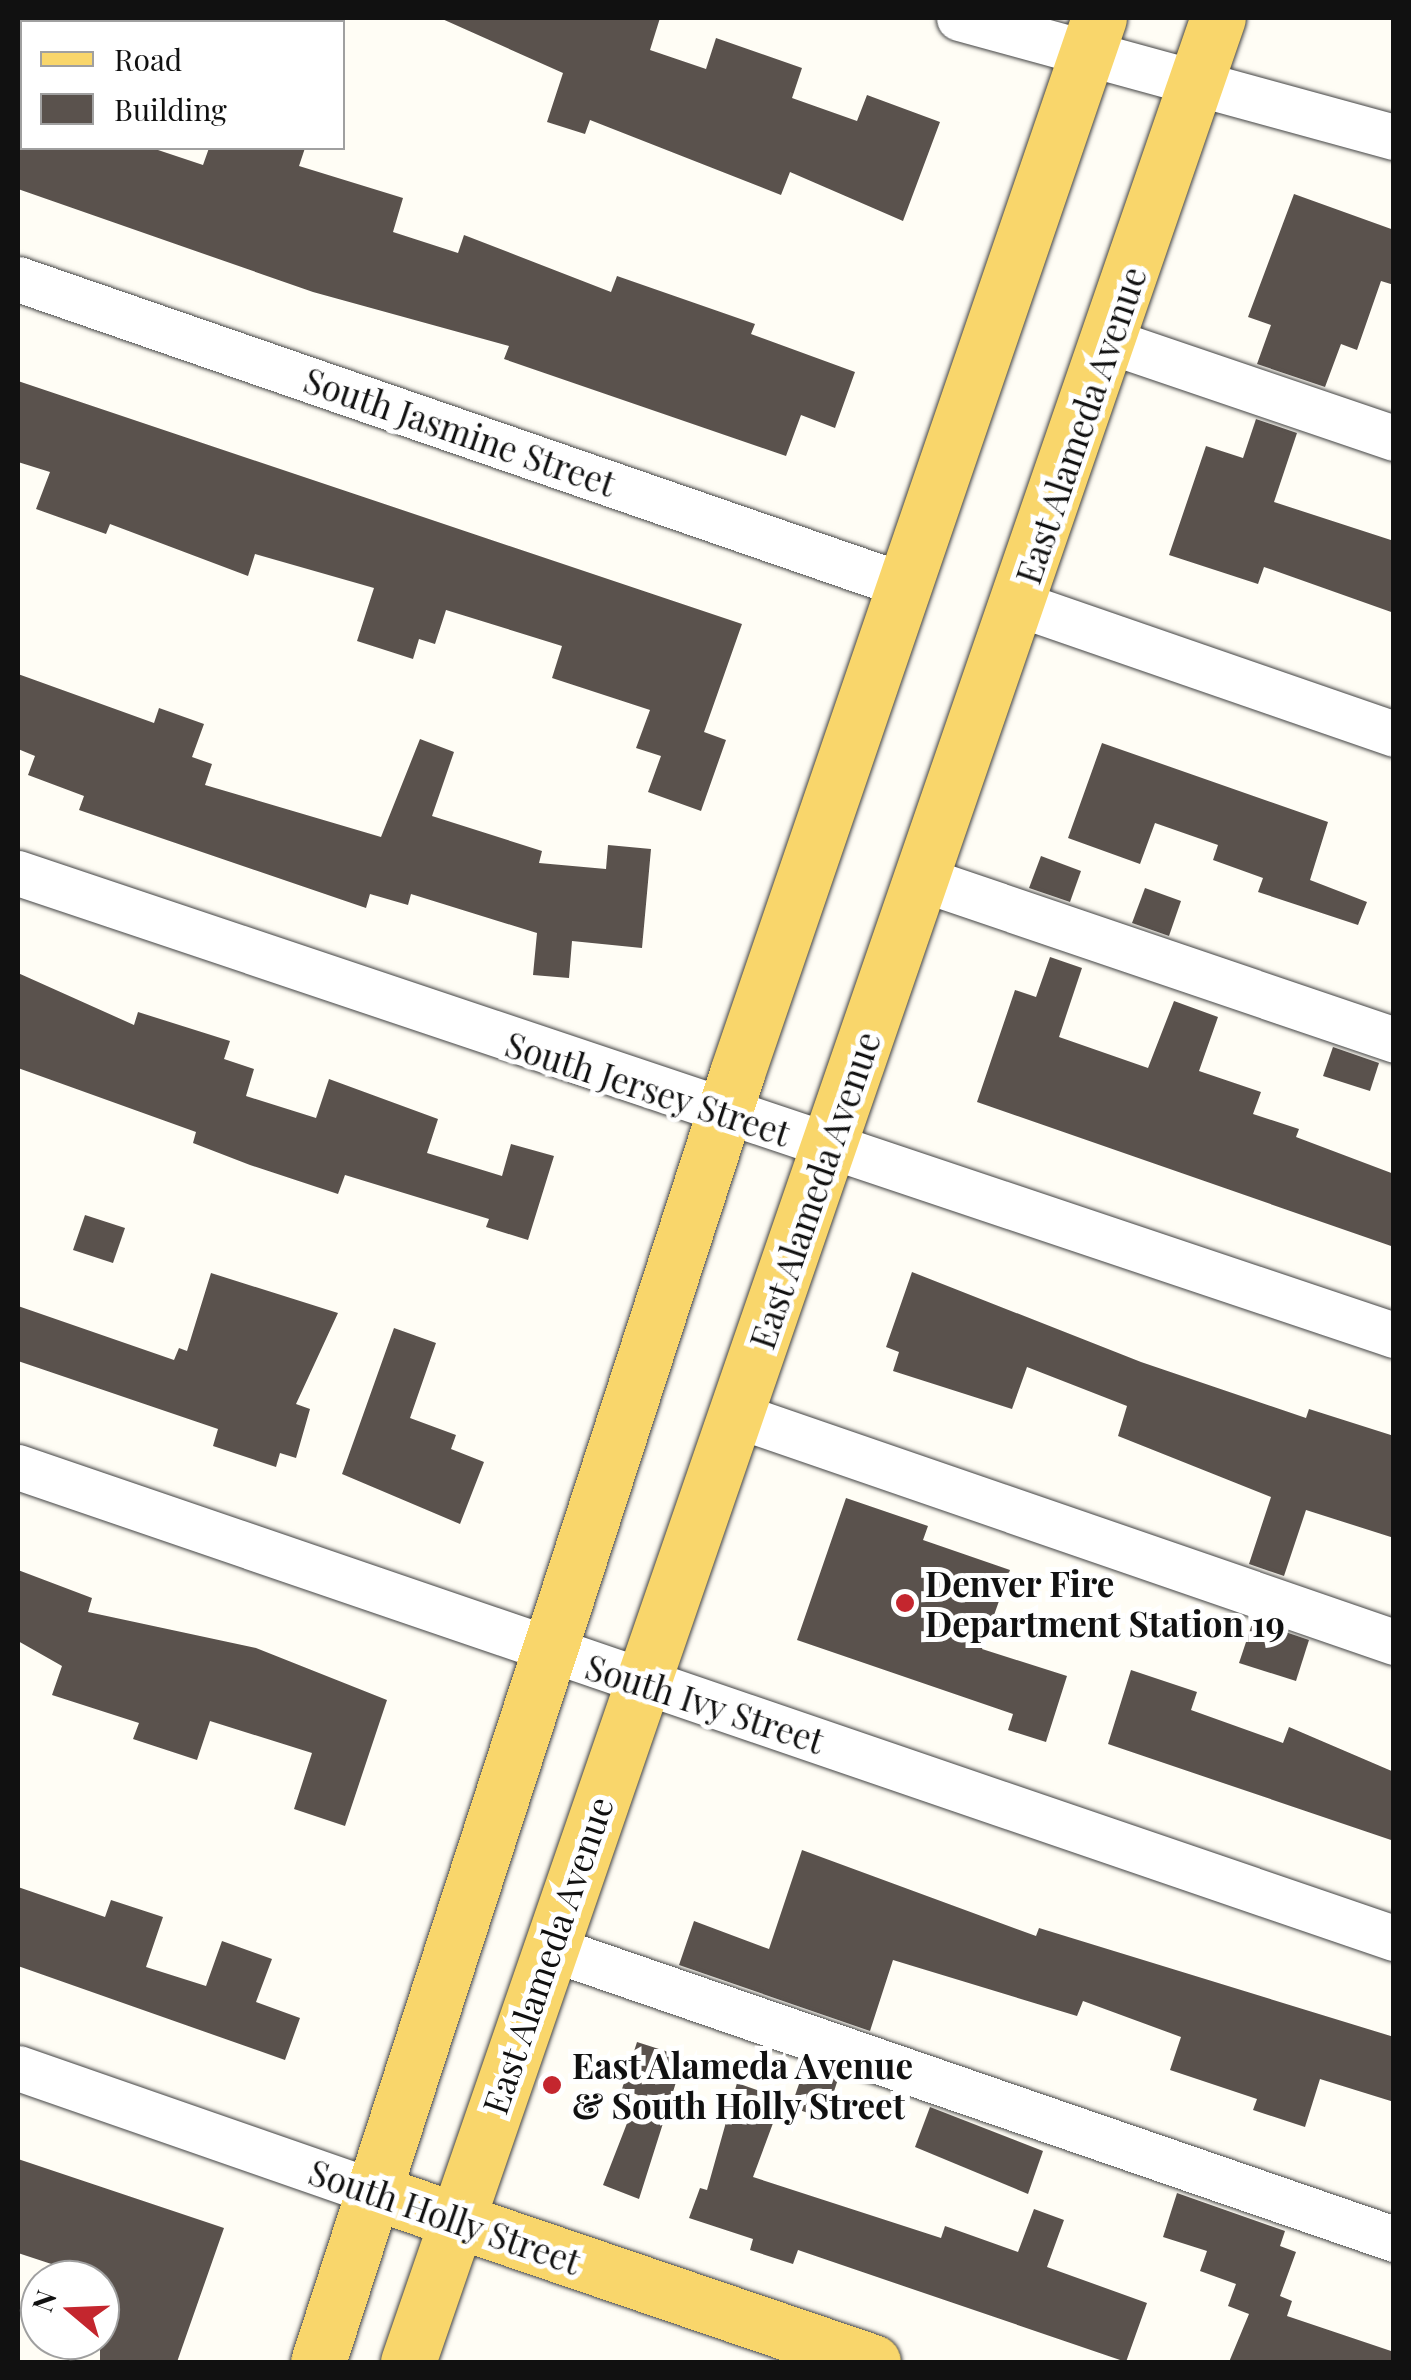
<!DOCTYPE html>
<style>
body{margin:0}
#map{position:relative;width:1411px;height:2380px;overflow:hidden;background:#fffdf5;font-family:"Playfair Display",serif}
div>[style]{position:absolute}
.building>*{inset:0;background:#5a524d}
.roads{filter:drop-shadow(0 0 2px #444) drop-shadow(0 0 2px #444)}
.minor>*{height:45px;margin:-22.5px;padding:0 22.5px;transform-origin:22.5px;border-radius:22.5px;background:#fff}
.major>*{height:55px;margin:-27.5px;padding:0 27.5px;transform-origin:27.5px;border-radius:27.5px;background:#f9d66b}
.dots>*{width:28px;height:28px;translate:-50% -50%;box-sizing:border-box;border:5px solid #fff;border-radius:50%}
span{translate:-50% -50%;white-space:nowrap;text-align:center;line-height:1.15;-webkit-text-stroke:10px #fff;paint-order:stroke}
.street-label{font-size:35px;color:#111}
.poi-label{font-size:35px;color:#111;font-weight:700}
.left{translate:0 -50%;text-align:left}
.frame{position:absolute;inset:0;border:20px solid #111;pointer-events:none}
.legend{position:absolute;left:20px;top:20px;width:325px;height:130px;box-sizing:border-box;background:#fff;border:2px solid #a0a0a0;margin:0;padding:12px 18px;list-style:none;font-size:30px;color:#111}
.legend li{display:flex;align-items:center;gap:20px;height:50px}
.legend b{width:50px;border:2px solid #a0a0a0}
.north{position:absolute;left:20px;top:2260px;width:100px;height:100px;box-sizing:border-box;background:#fff;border:2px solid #a0a0a0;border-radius:50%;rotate:289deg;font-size:28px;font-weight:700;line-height:40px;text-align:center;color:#111}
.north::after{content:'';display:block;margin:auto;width:35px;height:45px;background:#c4262e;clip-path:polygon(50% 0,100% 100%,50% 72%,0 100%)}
</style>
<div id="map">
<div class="building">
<i style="clip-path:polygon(440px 18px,660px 18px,650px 50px,706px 69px,716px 38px,802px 68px,792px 98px,857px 121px,867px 95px,940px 122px,903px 221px,790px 172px,781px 195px,590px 120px,585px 134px,547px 122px,563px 73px)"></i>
<i style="clip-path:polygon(18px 148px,152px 148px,203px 165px,209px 148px,305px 148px,299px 166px,403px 198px,393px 232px,458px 253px,464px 235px,611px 292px,617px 276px,755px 324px,751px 334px,855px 372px,835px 428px,801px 415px,786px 456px,504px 359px,509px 346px,313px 292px,18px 189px)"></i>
<i style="clip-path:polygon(1294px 194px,1394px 230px,1394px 285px,1381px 281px,1357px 350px,1341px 344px,1325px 387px,1257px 364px,1271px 325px,1248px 317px)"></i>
<i style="clip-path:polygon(18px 381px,742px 624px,704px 732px,726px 740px,701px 811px,648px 792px,661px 756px,636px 748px,650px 710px,552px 678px,562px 646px,446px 610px,435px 644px,419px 639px,413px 659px,357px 641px,374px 588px,255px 554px,248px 576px,110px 524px,106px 534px,36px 509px,50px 472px,18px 462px)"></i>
<i style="clip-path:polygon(1256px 419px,1297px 433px,1274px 502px,1394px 541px,1394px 613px,1264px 567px,1258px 584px,1169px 555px,1206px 446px,1243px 458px)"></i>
<i style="clip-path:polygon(18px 674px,154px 723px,159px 708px,204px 724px,192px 757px,212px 764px,205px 785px,381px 837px,420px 739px,454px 752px,432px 816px,542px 851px,539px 863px,606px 869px,608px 845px,651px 849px,642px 948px,572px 941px,569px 978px,533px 975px,537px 933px,411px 894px,408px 905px,370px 894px,366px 908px,79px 810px,84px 796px,28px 775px,35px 756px,18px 749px)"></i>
<i style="clip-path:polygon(1102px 743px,1328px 822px,1310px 880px,1367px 902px,1358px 925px,1258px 892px,1263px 878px,1213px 860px,1218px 845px,1155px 823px,1140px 864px,1068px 838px)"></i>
<i style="clip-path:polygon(1041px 856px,1081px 871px,1070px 902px,1029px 888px)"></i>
<i style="clip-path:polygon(1145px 888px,1181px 901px,1169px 936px,1132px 923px)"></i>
<i style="clip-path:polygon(1050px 957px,1082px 968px,1059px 1037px,1148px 1068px,1174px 1001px,1218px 1017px,1199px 1071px,1261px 1092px,1253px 1114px,1299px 1129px,1296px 1137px,1394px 1174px,1394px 1247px,977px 1102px,1015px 990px,1036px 997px)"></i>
<i style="clip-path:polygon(18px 973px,134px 1025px,138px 1012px,230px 1041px,224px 1059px,254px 1069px,246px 1096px,316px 1118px,329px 1079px,438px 1119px,427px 1153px,502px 1176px,511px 1144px,554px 1156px,528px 1240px,486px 1227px,489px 1219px,345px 1175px,338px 1194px,250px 1165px,193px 1143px,196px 1132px,18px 1068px)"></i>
<i style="clip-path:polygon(1333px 1047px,1379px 1063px,1370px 1091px,1323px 1076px)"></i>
<i style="clip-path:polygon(85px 1215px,125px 1228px,113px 1263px,73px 1250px)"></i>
<i style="clip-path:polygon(912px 1272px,1141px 1362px,1306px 1418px,1309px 1409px,1394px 1436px,1394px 1538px,1306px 1510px,1284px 1576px,1249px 1564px,1271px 1497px,1118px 1436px,1127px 1406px,1027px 1367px,1012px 1409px,893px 1371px,899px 1352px,886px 1347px)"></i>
<i style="clip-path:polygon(211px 1273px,338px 1313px,296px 1404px,310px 1409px,296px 1458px,280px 1453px,276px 1467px,213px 1446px,218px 1429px,18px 1361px,18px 1306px,174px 1360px,179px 1348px,187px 1351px)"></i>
<i style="clip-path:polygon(394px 1328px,436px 1343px,410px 1418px,456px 1435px,451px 1449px,484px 1462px,460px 1524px,342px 1474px)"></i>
<i style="clip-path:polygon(846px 1498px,928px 1526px,923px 1540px,1010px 1570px,982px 1649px,1067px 1676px,1046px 1742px,1008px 1730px,1013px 1714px,797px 1640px)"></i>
<i style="clip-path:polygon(18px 1570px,92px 1598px,88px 1612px,256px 1648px,387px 1700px,345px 1826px,294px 1809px,312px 1753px,210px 1721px,197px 1760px,133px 1739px,139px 1723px,52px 1695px,62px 1666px,18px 1641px)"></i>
<i style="clip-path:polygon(1253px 1621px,1309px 1640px,1296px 1681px,1239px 1663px)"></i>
<i style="clip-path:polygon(1131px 1670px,1197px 1692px,1191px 1710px,1283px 1743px,1289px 1727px,1394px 1772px,1394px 1841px,1108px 1744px)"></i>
<i style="clip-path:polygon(802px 1850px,1036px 1936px,1039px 1928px,1394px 2037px,1394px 2102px,1320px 2079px,1305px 2127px,1253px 2110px,1257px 2099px,1170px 2070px,1181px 2037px,1083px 2001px,1077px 2016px,893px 1960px,870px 2031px,679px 1965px,694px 1921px,769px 1949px)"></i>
<i style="clip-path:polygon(18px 1887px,105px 1917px,111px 1900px,163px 1917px,146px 1967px,206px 1986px,222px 1941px,272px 1959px,256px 2002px,300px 2018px,285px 2060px,18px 1966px)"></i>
<i style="clip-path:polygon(637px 2042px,684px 2057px,639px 2199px,603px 2185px,638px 2095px,622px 2089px)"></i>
<i style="clip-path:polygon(806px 2064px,839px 2076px,825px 2119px,791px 2107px)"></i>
<i style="clip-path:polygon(737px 2083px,782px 2099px,753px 2177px,941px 2238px,945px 2226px,1018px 2252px,1034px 2209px,1064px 2220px,1047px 2267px,1147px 2303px,1126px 2362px,798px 2250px,793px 2264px,750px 2250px,753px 2239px,689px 2218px,700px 2188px,707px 2190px)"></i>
<i style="clip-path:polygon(930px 2107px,1043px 2151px,1028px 2194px,915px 2147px)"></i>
<i style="clip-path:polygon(18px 2159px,224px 2228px,177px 2362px,100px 2362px,100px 2280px,18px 2253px)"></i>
<i style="clip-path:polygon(1177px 2193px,1285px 2231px,1280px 2246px,1296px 2252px,1280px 2296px,1292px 2301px,1287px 2316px,1394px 2352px,1394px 2362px,1229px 2362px,1249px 2314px,1228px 2306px,1236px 2284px,1200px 2271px,1207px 2251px,1163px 2237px)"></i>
</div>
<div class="roads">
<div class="minor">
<i style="left:959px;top:18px;width:451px;rotate:15.3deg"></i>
<i style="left:18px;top:279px;width:936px;rotate:19.07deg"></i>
<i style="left:1109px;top:341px;width:301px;rotate:18.8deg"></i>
<i style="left:1019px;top:604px;width:397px;rotate:19.1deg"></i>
<i style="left:18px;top:873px;width:1451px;rotate:18.56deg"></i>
<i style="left:922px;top:879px;width:499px;rotate:18.8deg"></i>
<i style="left:736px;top:1415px;width:696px;rotate:19.03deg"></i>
<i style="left:18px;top:1467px;width:1454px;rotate:18.9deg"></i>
<i style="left:550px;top:1948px;width:893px;rotate:19.02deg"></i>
<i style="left:18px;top:2068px;width:380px;rotate:19.2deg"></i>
</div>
<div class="major">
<i style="left:377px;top:2193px;width:524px;rotate:18.82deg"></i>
<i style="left:318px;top:2362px;width:1355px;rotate:-71.99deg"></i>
<i style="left:737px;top:1073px;width:1115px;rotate:-71.06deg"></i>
<i style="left:408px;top:2362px;width:2480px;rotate:-70.94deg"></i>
</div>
</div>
<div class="dots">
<i style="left:905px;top:1603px;background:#c4262e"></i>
<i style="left:552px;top:2085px;background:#c4262e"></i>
</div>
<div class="street-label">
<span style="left:1080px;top:425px;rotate:-71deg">East Alameda Avenue</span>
<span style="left:460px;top:431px;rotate:19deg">South Jasmine Street</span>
<span style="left:648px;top:1088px;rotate:18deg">South Jersey Street</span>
<span style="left:814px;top:1190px;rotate:-71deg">East Alameda Avenue</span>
<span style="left:705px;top:1703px;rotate:18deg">South Ivy Street</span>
<span style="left:547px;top:1955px;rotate:-71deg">East Alameda Avenue</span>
<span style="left:445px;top:2216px;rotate:19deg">South Holly Street</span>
</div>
<div class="poi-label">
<span class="left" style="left:925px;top:1603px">Denver Fire<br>Department Station 19</span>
<span class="left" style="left:572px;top:2085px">East Alameda Avenue<br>&amp; South Holly Street</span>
</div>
<div class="frame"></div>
<ul class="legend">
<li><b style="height:12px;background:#f9d66b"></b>Road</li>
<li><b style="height:28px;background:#5a524d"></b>Building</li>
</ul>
<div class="north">N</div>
</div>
